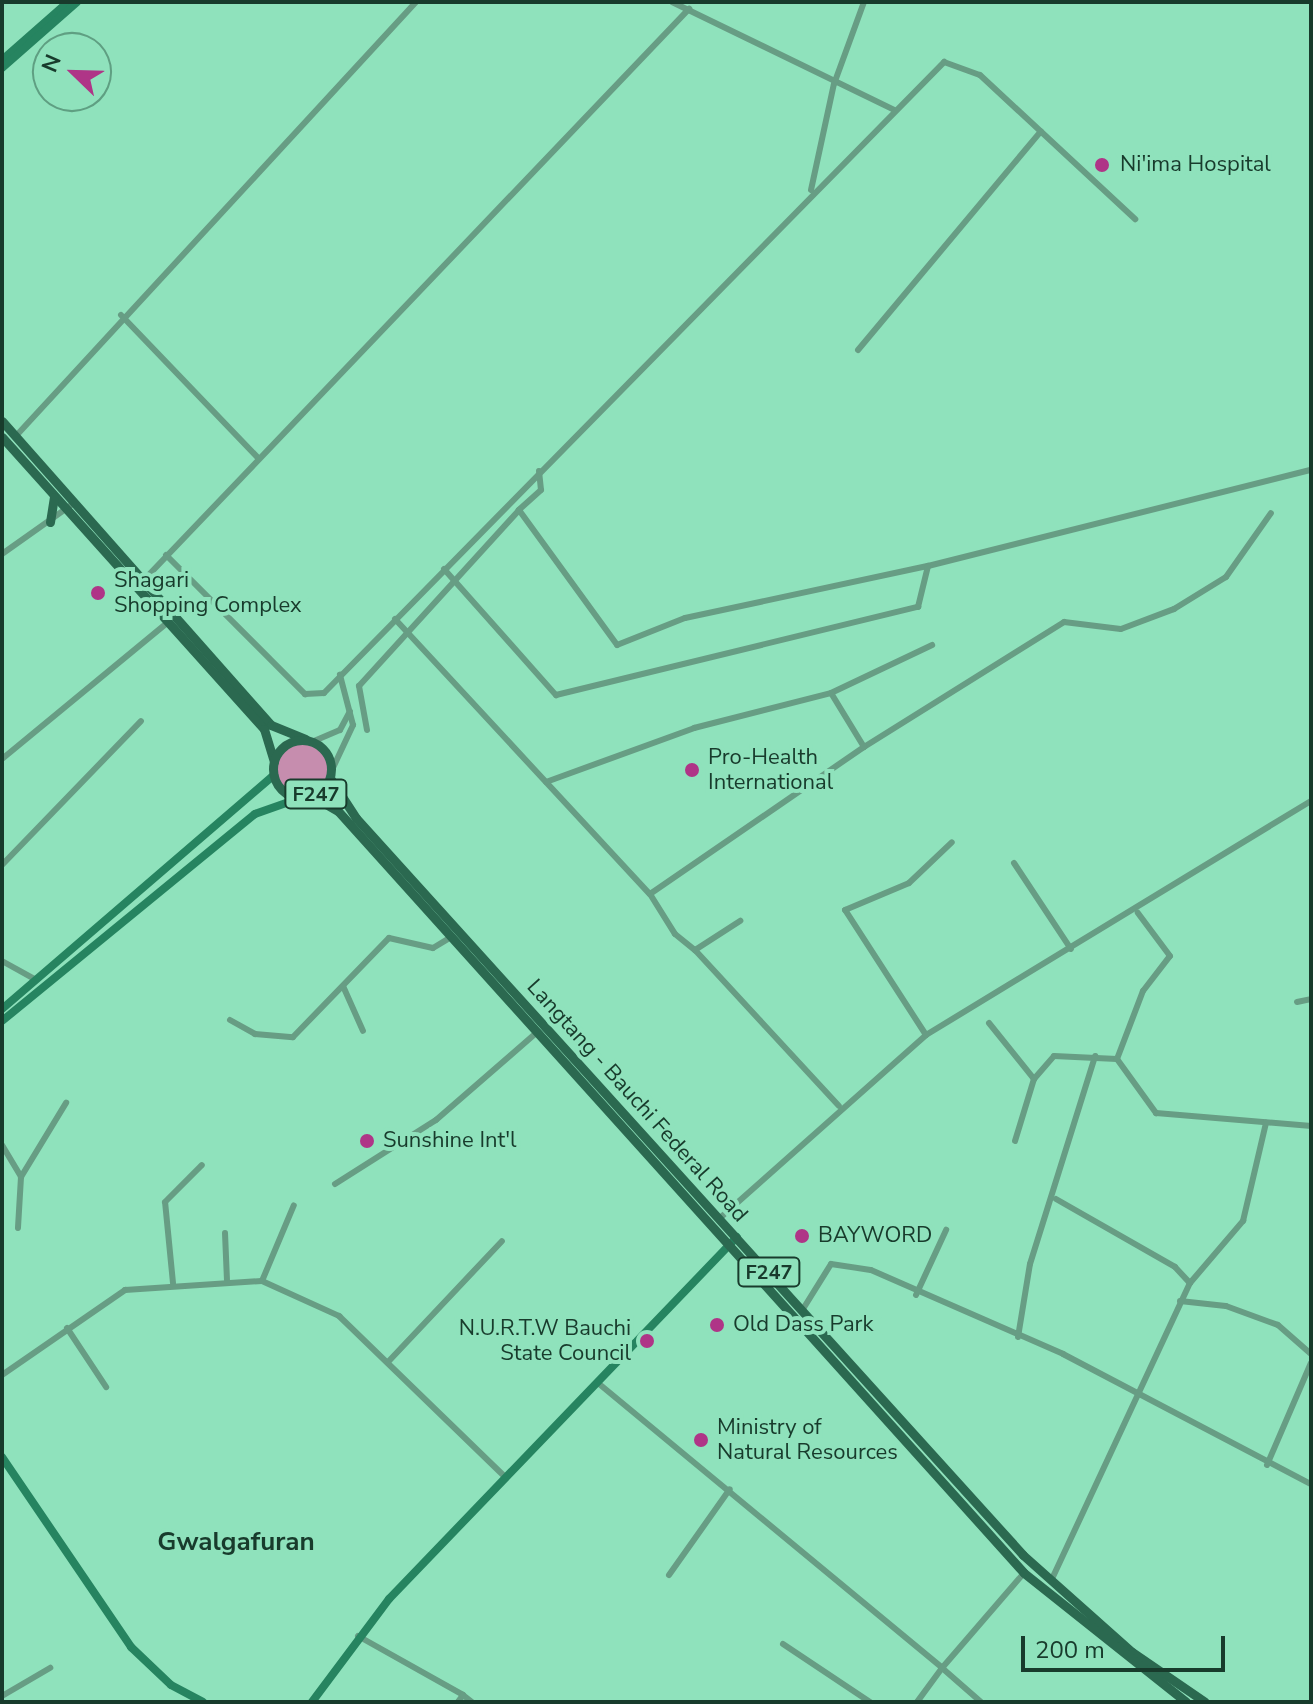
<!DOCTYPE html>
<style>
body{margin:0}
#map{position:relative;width:1313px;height:1704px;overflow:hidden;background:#8fe2bc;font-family:"Nunito Sans",sans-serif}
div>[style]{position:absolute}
.green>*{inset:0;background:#c68dae}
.round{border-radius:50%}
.street>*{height:6px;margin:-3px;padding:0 3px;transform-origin:3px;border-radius:3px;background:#679d84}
.secondary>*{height:8px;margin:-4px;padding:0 4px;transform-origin:4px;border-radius:4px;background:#268460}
.primary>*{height:9px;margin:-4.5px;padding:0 4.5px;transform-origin:4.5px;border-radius:4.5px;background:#2b6950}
.primary>.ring{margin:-4.5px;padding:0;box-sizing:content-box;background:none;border:9px solid #2b6950;border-radius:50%}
.dots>*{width:22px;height:22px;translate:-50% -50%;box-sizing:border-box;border:4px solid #8fe2bc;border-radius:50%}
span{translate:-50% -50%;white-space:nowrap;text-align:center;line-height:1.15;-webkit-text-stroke:8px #8fe2bc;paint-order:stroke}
.shield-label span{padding:2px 6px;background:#8fe2bc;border:2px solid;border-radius:6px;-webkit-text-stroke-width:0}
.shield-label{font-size:20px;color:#183b2c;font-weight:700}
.poi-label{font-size:22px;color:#183b2c}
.left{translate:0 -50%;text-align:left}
.right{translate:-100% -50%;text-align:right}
.street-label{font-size:22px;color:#183b2c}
.quarter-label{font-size:26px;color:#183b2c;font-weight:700}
.frame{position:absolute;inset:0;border:4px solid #183b2c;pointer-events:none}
.north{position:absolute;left:32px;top:32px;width:80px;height:80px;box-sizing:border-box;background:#8fe2bc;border:2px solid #5f9f82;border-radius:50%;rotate:293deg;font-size:22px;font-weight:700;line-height:32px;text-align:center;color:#183b2c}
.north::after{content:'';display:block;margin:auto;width:28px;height:36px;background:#af3587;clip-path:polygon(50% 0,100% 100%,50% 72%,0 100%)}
.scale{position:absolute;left:1021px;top:1636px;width:204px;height:36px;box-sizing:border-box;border:4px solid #183b2c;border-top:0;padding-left:10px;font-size:24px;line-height:28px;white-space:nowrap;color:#183b2c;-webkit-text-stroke:6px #8fe2bc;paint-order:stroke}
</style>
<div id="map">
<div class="green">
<i class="round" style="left:277px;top:743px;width:52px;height:52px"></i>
</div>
<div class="street">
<i style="left:672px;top:2px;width:247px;rotate:25.9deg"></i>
<i style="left:811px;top:190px;width:108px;rotate:-77.8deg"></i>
<i style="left:834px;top:84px;width:87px;rotate:-69.9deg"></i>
<i style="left:121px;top:315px;width:198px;rotate:46.2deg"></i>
<i style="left:858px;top:350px;width:285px;rotate:-50.1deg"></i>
<i style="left:15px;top:437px;width:592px;rotate:-47.33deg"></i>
<i style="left:539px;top:471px;width:19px;rotate:84deg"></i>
<i style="left:541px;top:490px;width:30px;rotate:138deg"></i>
<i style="left:519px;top:510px;width:167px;rotate:54deg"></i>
<i style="left:617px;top:645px;width:73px;rotate:-21.7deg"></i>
<i style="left:685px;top:618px;width:249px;rotate:-12.1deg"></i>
<i style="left:928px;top:566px;width:395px;rotate:-14.1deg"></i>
<i style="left:2px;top:554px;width:88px;rotate:-35.3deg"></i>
<i style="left:166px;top:555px;width:197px;rotate:45deg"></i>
<i style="left:305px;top:694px;width:19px;rotate:-3deg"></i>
<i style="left:324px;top:693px;width:885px;rotate:-45.5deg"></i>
<i style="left:944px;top:62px;width:38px;rotate:20deg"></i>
<i style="left:980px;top:75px;width:212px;rotate:42.9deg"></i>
<i style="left:444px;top:569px;width:169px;rotate:48.4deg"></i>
<i style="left:556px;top:695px;width:373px;rotate:-13.7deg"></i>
<i style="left:918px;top:607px;width:42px;rotate:-76.3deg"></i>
<i style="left:141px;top:583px;width:794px;rotate:-46.33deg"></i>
<i style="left:395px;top:619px;width:375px;rotate:47.2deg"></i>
<i style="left:650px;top:894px;width:47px;rotate:58deg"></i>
<i style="left:675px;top:934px;width:26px;rotate:39deg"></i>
<i style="left:695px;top:950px;width:54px;rotate:-32.8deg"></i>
<i style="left:367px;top:730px;width:45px;rotate:-100.3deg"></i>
<i style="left:359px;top:686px;width:238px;rotate:-47.7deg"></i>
<i style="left:314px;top:741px;width:28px;rotate:-23deg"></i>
<i style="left:340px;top:730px;width:21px;rotate:-62deg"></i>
<i style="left:864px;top:747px;width:236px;rotate:-32deg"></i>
<i style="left:1064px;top:622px;width:57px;rotate:7deg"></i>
<i style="left:1121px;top:629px;width:57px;rotate:-20.7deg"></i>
<i style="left:1174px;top:609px;width:61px;rotate:-31.6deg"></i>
<i style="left:1226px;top:577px;width:78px;rotate:-54.9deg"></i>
<i style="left:2px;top:759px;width:214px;rotate:-39.5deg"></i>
<i style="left:331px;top:772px;width:52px;rotate:-64.9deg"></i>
<i style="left:353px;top:725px;width:52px;rotate:-104.6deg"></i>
<i style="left:546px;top:782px;width:158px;rotate:-20deg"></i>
<i style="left:694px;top:728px;width:141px;rotate:-14.3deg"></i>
<i style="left:831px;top:693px;width:112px;rotate:-25.4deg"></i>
<i style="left:1014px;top:863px;width:103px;rotate:56.5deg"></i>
<i style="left:2px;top:865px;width:200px;rotate:-46deg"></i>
<i style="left:650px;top:894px;width:260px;rotate:-34.5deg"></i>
<i style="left:864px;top:747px;width:63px;rotate:-121.4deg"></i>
<i style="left:695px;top:950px;width:212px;rotate:47.3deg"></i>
<i style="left:2px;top:961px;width:39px;rotate:29deg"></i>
<i style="left:343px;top:986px;width:49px;rotate:66deg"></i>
<i style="left:1297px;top:1002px;width:14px;rotate:-12deg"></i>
<i style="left:230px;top:1020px;width:29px;rotate:29deg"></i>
<i style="left:255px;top:1034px;width:38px;rotate:5deg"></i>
<i style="left:293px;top:1037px;width:138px;rotate:-45.9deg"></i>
<i style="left:389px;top:938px;width:45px;rotate:12.8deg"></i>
<i style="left:433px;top:948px;width:21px;rotate:-31deg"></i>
<i style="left:989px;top:1023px;width:72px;rotate:51.2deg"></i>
<i style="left:1034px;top:1079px;width:30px;rotate:-49deg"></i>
<i style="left:1054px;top:1056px;width:63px;rotate:2.7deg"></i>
<i style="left:1117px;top:1059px;width:67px;rotate:54.2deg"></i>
<i style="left:1156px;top:1113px;width:156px;rotate:4.8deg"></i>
<i style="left:926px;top:1035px;width:451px;rotate:-31.3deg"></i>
<i style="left:1117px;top:1059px;width:73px;rotate:-69.1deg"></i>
<i style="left:1143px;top:991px;width:44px;rotate:-52.4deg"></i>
<i style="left:1170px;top:956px;width:54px;rotate:-126.7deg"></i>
<i style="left:1015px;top:1141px;width:65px;rotate:-73deg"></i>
<i style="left:2px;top:1145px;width:37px;rotate:59deg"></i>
<i style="left:21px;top:1177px;width:51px;rotate:93.4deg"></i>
<i style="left:21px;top:1177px;width:87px;rotate:-58.7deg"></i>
<i style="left:335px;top:1184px;width:120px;rotate:-32.4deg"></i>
<i style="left:436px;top:1120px;width:133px;rotate:-41deg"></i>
<i style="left:1056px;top:1199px;width:137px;rotate:29.7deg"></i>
<i style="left:1175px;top:1267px;width:22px;rotate:47deg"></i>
<i style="left:720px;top:1218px;width:276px;rotate:-41.6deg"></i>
<i style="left:926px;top:1035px;width:149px;rotate:-122.9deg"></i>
<i style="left:845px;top:910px;width:69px;rotate:-22.9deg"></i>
<i style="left:909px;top:883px;width:59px;rotate:-43.6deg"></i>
<i style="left:225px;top:1233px;width:47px;rotate:87.6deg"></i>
<i style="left:262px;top:1281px;width:82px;rotate:-67.2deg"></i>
<i style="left:173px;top:1283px;width:81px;rotate:-95.6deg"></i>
<i style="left:165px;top:1202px;width:52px;rotate:-45deg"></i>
<i style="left:916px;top:1295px;width:72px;rotate:-65.2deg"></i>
<i style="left:1180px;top:1301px;width:46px;rotate:6.2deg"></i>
<i style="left:1226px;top:1306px;width:55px;rotate:20.1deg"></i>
<i style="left:1278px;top:1325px;width:44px;rotate:41.3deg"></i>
<i style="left:803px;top:1309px;width:53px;rotate:-58.1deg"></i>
<i style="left:831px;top:1264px;width:40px;rotate:8.5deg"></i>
<i style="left:871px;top:1270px;width:210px;rotate:23.6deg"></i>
<i style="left:1063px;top:1354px;width:280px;rotate:27.7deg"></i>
<i style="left:67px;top:1328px;width:71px;rotate:56.5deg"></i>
<i style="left:1018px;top:1337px;width:74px;rotate:-80.7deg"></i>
<i style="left:1030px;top:1264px;width:218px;rotate:-72.6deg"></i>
<i style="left:388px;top:1362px;width:166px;rotate:-46.7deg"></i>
<i style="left:2px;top:1375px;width:150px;rotate:-34.6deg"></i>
<i style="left:125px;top:1290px;width:137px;rotate:-3.8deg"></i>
<i style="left:262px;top:1281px;width:85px;rotate:24.4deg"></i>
<i style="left:339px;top:1316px;width:231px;rotate:44.1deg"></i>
<i style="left:598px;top:1383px;width:447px;rotate:39.6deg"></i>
<i style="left:942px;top:1668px;width:42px;rotate:126.3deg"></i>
<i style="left:1267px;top:1465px;width:111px;rotate:-66.7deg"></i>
<i style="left:669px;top:1575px;width:105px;rotate:-54.7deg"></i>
<i style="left:1051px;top:1581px;width:329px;rotate:-65deg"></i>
<i style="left:1190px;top:1283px;width:82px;rotate:-49.5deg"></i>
<i style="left:1243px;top:1221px;width:101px;rotate:-76.8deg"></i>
<i style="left:358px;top:1636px;width:120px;rotate:29.3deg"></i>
<i style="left:463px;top:1695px;width:9px;rotate:126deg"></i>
<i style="left:783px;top:1644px;width:105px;rotate:33.7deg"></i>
<i style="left:463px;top:1695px;width:11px;rotate:38deg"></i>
<i style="left:2px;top:1696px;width:56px;rotate:-30.3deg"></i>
<i style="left:981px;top:1702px;width:52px;rotate:-138.9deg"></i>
<i style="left:942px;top:1668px;width:125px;rotate:-49.2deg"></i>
</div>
<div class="secondary">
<i style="left:2px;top:60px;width:88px;rotate:-41.3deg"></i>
<i style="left:2px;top:68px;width:100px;rotate:-41.3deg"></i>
<i style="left:2px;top:1009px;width:359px;rotate:-40.7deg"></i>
<i style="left:2px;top:1021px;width:327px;rotate:-39.3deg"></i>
<i style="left:255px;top:814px;width:48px;rotate:-19.6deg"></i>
<i style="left:2px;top:1457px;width:230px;rotate:55.8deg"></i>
<i style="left:131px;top:1647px;width:55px;rotate:43.5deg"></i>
<i style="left:171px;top:1685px;width:36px;rotate:28deg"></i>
<i style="left:312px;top:1702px;width:129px;rotate:-53.2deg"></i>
<i style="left:389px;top:1599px;width:502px;rotate:-46.13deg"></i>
</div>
<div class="primary">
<i style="left:2px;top:421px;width:406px;rotate:48.5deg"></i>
<i style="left:271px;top:725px;width:37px;rotate:22deg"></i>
<i style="left:2px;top:437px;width:392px;rotate:48.1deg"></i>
<i style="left:264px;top:729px;width:34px;rotate:73deg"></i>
<i style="left:50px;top:522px;width:25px;rotate:-81deg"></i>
<i class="ring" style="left:273px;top:740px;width:49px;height:49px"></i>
<i style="left:330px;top:778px;width:48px;rotate:57deg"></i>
<i style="left:356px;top:818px;width:994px;rotate:47.85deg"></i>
<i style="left:1023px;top:1555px;width:146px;rotate:41.7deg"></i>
<i style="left:1132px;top:1652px;width:88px;rotate:34.4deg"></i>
<i style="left:312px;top:796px;width:30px;rotate:30deg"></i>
<i style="left:338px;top:811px;width:1025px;rotate:48deg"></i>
<i style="left:1024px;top:1573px;width:207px;rotate:38.5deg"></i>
</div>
<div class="dots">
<i style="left:1102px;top:165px;background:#af3587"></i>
<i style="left:98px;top:593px;background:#af3587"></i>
<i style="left:692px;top:770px;background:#af3587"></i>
<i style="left:367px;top:1141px;background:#af3587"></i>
<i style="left:802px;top:1236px;background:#af3587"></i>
<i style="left:717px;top:1325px;background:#af3587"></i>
<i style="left:647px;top:1341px;background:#af3587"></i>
<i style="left:701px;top:1440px;background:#af3587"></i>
</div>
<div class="shield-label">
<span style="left:316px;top:794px">F247</span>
<span style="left:769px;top:1272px">F247</span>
</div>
<div class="poi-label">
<span class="left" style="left:1120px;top:165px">Ni'ima Hospital</span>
<span class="left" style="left:114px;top:593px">Shagari<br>Shopping Complex</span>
<span class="left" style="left:708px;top:770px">Pro-Health<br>International</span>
<span class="left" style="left:383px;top:1141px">Sunshine Int'l</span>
<span class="left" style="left:818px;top:1236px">BAYWORD</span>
<span class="left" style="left:733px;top:1325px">Old Dass Park</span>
<span class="right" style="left:631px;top:1341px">N.U.R.T.W Bauchi<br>State Council</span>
<span class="left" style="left:717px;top:1440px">Ministry of<br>Natural Resources</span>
</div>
<div class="street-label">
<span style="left:637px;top:1101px;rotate:48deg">Langtang - Bauchi Federal Road</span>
</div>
<div class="quarter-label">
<span style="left:236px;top:1542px">Gwalgafuran</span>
</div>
<div class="frame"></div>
<div class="north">N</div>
<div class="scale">200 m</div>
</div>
